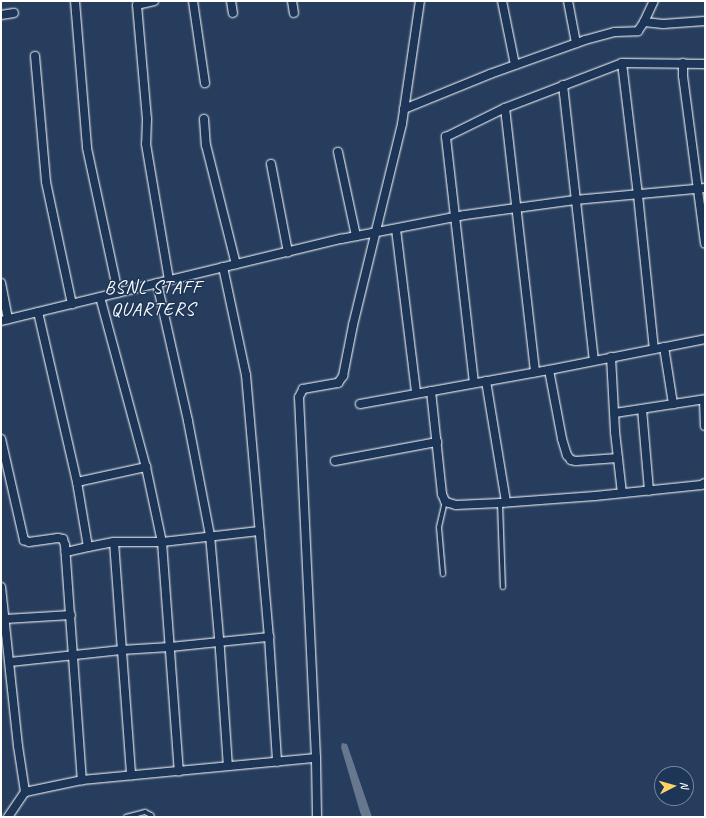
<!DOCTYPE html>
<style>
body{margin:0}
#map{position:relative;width:706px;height:818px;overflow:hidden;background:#263d5e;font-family:Caveat,sans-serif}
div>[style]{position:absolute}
.water>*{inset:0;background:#67788e}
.roads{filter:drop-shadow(0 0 1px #fff) drop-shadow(0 0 1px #fff)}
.lane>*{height:4px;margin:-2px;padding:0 2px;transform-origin:2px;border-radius:2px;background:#1d3557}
.street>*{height:8px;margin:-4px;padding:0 4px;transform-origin:4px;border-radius:4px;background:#1d3557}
span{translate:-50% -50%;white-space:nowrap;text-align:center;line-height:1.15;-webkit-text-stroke:3px #1d3557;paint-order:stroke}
.quarter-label{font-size:19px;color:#fff;letter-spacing:1px}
.frame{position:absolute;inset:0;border:2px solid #fff;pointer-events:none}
.north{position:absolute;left:654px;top:766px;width:40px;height:40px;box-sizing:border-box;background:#1d3557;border:1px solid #77869a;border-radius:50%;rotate:84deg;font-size:11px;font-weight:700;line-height:16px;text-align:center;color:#fff}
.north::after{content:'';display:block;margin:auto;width:14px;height:18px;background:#ffd166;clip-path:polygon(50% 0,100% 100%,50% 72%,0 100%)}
</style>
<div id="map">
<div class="water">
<i style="clip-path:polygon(342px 743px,347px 744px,372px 817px,362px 817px,360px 812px,341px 747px)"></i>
</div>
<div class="roads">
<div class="lane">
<i style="left:500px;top:503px;width:84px;rotate:88deg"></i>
<i style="left:443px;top:574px;width:47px;rotate:-94.9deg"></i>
<i style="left:439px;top:527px;width:27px;rotate:-77deg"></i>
<i style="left:126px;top:817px;width:20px;rotate:-15deg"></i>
<i style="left:145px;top:812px;width:7px;rotate:27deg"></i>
<i style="left:151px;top:815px;width:2px;rotate:63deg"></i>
</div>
<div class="street">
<i style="left:75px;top:1px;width:147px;rotate:85.3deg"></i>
<i style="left:87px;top:148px;width:148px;rotate:77.9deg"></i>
<i style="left:154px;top:1px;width:17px;rotate:167deg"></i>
<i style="left:137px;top:5px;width:114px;rotate:85deg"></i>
<i style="left:147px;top:119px;width:25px;rotate:92deg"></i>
<i style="left:146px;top:144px;width:138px;rotate:80.4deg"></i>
<i style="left:193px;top:1px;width:83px;rotate:81.7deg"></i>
<i style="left:231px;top:1px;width:12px;rotate:81deg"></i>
<i style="left:292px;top:1px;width:12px;rotate:81deg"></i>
<i style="left:502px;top:1px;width:65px;rotate:78.5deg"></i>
<i style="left:568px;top:1px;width:43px;rotate:79.2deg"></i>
<i style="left:1px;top:15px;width:13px;rotate:-9deg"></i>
<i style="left:644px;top:22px;width:19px;rotate:6deg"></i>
<i style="left:663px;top:24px;width:42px;rotate:-4.1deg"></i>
<i style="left:35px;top:56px;width:126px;rotate:85deg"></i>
<i style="left:46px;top:182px;width:125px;rotate:78deg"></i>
<i style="left:622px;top:63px;width:133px;rotate:83.1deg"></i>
<i style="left:638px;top:195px;width:155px;rotate:84.1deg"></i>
<i style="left:683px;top:63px;width:13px;rotate:90deg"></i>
<i style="left:683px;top:76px;width:169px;rotate:82.5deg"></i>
<i style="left:563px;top:85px;width:277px;rotate:83.6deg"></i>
<i style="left:505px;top:108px;width:266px;rotate:83.5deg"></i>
<i style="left:404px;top:109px;width:93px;rotate:-22.1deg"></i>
<i style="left:490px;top:74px;width:101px;rotate:-19.7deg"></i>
<i style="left:585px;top:40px;width:31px;rotate:-15deg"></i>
<i style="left:615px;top:32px;width:23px;rotate:-2deg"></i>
<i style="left:638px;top:31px;width:11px;rotate:-56deg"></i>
<i style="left:644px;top:22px;width:23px;rotate:-65deg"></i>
<i style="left:204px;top:119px;width:26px;rotate:86deg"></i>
<i style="left:206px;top:145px;width:123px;rotate:75.9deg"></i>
<i style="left:338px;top:152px;width:86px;rotate:77.9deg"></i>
<i style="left:271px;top:164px;width:90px;rotate:79.1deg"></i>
<i style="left:396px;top:229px;width:165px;rotate:83deg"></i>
<i style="left:223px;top:267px;width:110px;rotate:78deg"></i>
<i style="left:246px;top:375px;width:263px;rotate:85deg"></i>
<i style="left:269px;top:637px;width:125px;rotate:86.3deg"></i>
<i style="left:1px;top:283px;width:37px;rotate:79deg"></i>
<i style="left:157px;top:283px;width:141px;rotate:77.3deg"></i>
<i style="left:188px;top:421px;width:116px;rotate:79.1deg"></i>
<i style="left:210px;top:535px;width:115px;rotate:85deg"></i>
<i style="left:220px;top:650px;width:116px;rotate:86.1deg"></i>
<i style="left:100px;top:297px;width:176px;rotate:74.9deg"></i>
<i style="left:146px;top:467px;width:77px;rotate:78deg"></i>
<i style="left:162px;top:542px;width:230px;rotate:85.8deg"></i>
<i style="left:38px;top:312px;width:174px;rotate:77.1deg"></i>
<i style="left:77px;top:482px;width:66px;rotate:80.4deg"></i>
<i style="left:88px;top:547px;width:23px;rotate:167deg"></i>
<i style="left:1px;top:321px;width:350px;rotate:-13.6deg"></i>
<i style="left:341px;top:239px;width:126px;rotate:-11deg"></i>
<i style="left:465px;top:215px;width:111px;rotate:-7.8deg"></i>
<i style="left:575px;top:200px;width:131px;rotate:-5.3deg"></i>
<i style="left:664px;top:347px;width:58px;rotate:81deg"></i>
<i style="left:611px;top:357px;width:75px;rotate:86.9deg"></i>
<i style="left:615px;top:432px;width:61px;rotate:83.5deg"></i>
<i style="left:549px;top:370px;width:70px;rotate:79.3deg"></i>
<i style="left:562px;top:439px;width:17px;rotate:73deg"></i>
<i style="left:567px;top:455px;width:6px;rotate:51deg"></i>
<i style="left:571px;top:460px;width:5px;rotate:11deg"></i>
<i style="left:576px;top:461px;width:42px;rotate:-4.1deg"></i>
<i style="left:486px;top:381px;width:123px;rotate:80.6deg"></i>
<i style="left:474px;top:383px;width:248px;rotate:-96.5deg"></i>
<i style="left:446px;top:137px;width:66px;rotate:-26.2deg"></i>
<i style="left:505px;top:108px;width:125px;rotate:-21deg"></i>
<i style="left:622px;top:63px;width:83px;rotate:0.7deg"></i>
<i style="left:431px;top:391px;width:104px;rotate:83.9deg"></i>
<i style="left:442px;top:494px;width:8px;rotate:67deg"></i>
<i style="left:445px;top:501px;width:4px;rotate:27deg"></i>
<i style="left:449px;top:503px;width:7px;rotate:16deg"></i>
<i style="left:456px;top:505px;width:44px;rotate:-2.6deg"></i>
<i style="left:500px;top:503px;width:95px;rotate:-4.2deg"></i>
<i style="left:595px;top:496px;width:107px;rotate:-5.9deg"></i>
<i style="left:701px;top:485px;width:4px;rotate:-27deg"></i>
<i style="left:704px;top:400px;width:26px;rotate:88deg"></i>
<i style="left:360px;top:404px;width:192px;rotate:-10.2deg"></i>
<i style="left:549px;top:370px;width:159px;rotate:-11.2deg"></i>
<i style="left:642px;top:409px;width:82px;rotate:85.1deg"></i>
<i style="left:615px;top:413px;width:91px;rotate:-8.8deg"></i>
<i style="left:1px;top:439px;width:104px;rotate:77.2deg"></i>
<i style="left:24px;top:540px;width:5px;rotate:22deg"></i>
<i style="left:29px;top:542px;width:29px;rotate:-8deg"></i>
<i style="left:58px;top:538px;width:5px;rotate:11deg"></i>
<i style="left:63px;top:539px;width:6px;rotate:72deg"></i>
<i style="left:65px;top:545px;width:236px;rotate:85.9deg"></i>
<i style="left:335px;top:461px;width:104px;rotate:-10.6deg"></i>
<i style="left:77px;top:482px;width:71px;rotate:-12.3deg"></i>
<i style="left:114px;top:542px;width:234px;rotate:85.8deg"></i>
<i style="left:88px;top:547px;width:26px;rotate:-11deg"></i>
<i style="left:114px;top:542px;width:48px"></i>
<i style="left:162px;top:542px;width:98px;rotate:-6.5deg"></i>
<i style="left:1px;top:587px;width:160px;rotate:83.9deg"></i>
<i style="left:18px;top:746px;width:47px;rotate:81.3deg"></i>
<i style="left:5px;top:619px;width:66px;rotate:-3.5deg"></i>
<i style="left:10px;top:662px;width:112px;rotate:-6.2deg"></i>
<i style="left:121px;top:650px;width:49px;rotate:-3.5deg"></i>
<i style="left:170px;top:647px;width:100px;rotate:-5.8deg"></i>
<i style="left:8px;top:817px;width:30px;rotate:-56deg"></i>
<i style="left:25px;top:792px;width:58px;rotate:-11.9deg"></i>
<i style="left:82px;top:780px;width:235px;rotate:-5.4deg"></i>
<i style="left:317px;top:817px;width:59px;rotate:-91deg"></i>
<i style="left:316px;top:758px;width:361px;rotate:-92.7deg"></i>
<i style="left:299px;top:397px;width:9px;rotate:-63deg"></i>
<i style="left:303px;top:389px;width:36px;rotate:-10deg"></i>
<i style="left:338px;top:383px;width:9px;rotate:-54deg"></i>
<i style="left:343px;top:376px;width:52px;rotate:-78.9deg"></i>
<i style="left:353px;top:325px;width:207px;rotate:-76.3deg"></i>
<i style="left:402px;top:124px;width:124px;rotate:-81.7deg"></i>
</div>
</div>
<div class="quarter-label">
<span style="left:153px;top:299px">BSNL STAFF<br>QUARTERS</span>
</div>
<div class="frame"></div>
<div class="north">N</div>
</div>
